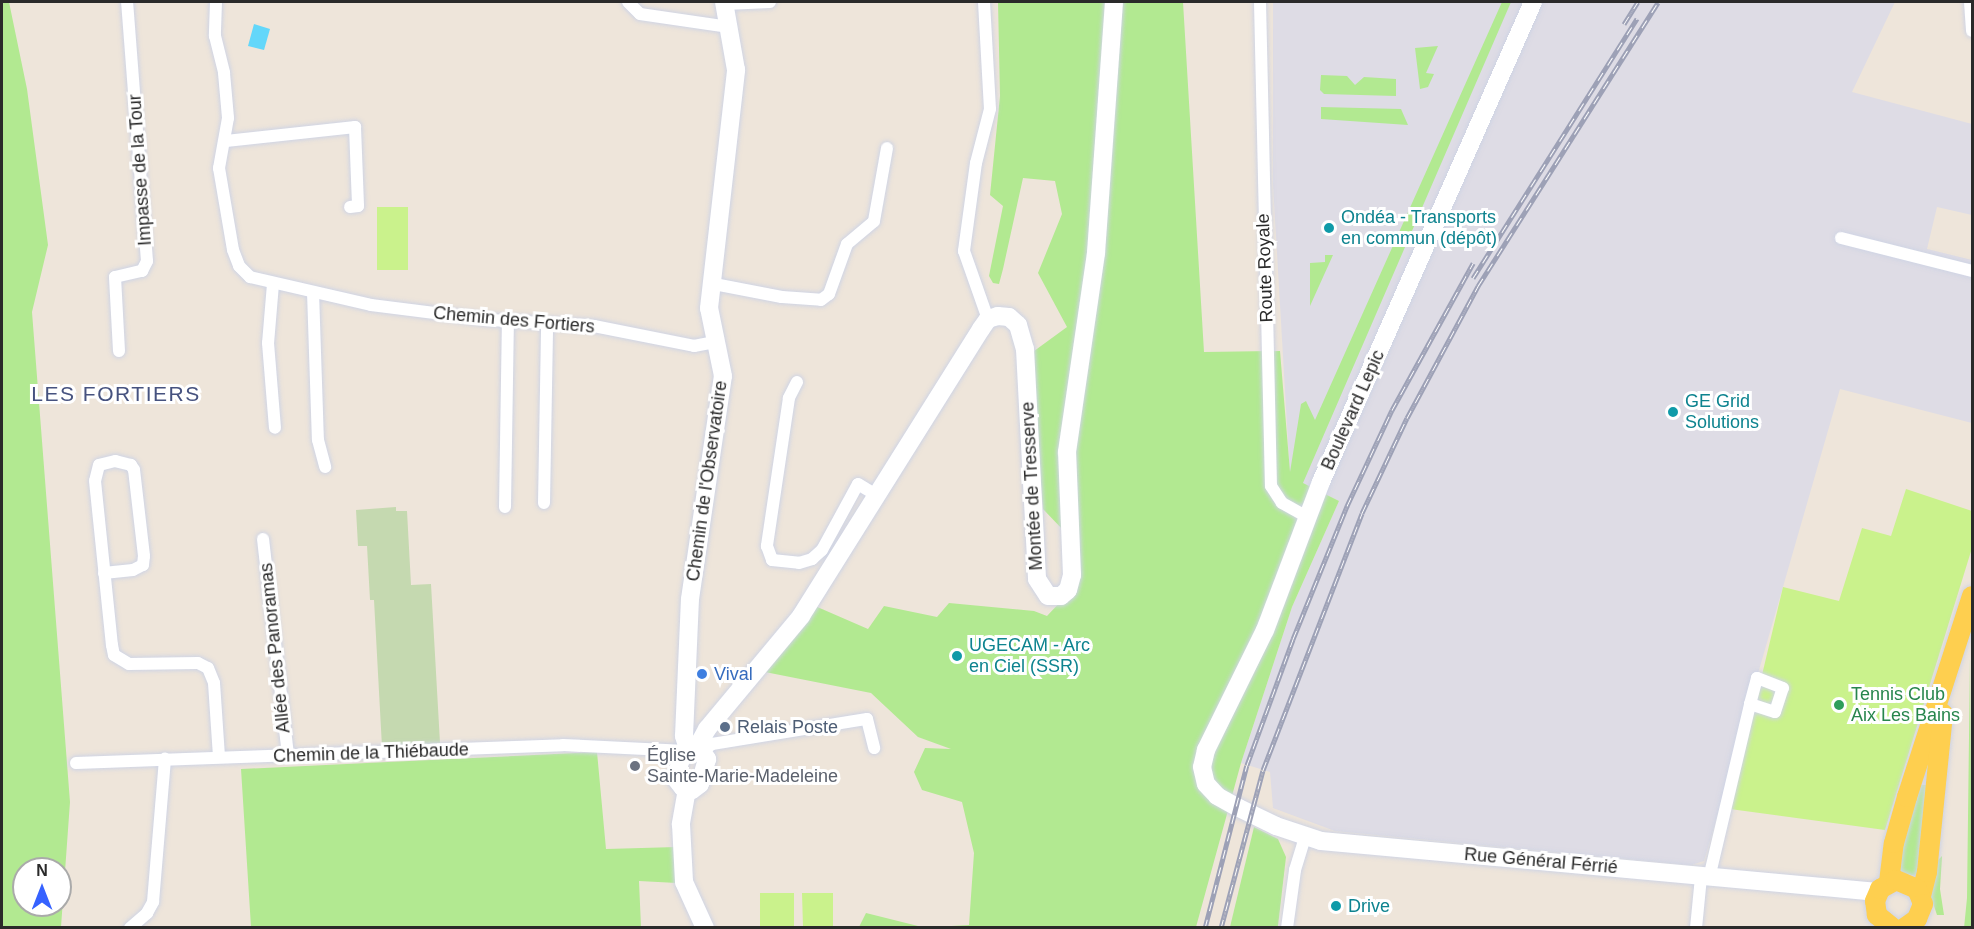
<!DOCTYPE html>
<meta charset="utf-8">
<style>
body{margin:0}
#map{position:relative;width:1974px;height:929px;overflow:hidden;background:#eee5da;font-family:Arial,sans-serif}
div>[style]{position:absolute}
.industrial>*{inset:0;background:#dedce5}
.green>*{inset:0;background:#b2e991}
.cemetery>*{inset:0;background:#c5d9b0}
.pitch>*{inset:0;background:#caf28c}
.water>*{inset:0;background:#63d7fa}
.roads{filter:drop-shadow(0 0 2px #cfd4e4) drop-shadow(0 0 2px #cfd4e4)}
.street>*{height:12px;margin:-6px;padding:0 6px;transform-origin:6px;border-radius:6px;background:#fff}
.secondary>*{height:18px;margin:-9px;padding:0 9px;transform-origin:9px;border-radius:9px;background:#fff}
.primary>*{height:20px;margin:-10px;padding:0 10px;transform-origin:10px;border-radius:10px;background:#fecf4f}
.rail>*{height:5px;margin-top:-2.5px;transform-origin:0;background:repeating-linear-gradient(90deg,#fff 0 9px,#9da1b6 0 18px);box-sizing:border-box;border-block:2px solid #9da1b6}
.dots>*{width:16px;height:16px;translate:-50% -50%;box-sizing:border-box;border:3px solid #fff;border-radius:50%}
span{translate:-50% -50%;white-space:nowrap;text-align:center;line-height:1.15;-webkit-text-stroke:6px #fff;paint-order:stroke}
.street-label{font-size:18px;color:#2a2a2a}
.culture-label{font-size:18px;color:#0d838f}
.left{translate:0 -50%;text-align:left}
.shop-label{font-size:18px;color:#366cbe}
.leisure-label{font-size:18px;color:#27864d}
.service-label{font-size:18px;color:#4e5e75}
.worship-label{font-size:18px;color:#5b616d}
.quarter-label{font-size:21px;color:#46527f;letter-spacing:1.5px}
.frame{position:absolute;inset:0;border:3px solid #2a2a2a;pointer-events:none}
.north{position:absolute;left:12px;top:857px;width:60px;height:60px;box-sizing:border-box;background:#fff;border:2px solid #aaa;border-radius:50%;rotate:0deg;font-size:16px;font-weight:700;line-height:24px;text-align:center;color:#2a2a2a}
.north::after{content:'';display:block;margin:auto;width:21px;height:27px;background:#3662ff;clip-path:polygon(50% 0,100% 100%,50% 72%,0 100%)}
</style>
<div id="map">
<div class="industrial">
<i style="clip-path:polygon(1273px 2px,1895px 2px,1852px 92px,1972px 124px,1972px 215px,1937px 207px,1927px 249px,1972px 260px,1972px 423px,1840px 389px,1704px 861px,1691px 865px,1335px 831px,1273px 808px,1270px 772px,1241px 763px,1292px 607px,1339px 501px,1290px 477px,1273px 184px)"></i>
</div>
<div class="green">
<i style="clip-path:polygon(evenodd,2px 2px,9px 2px,27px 89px,48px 245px,32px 312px,70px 802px,61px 927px,2px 927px,2px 2px,24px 869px,60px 869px,60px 905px,24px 905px,24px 869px)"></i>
<i style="clip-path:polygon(998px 2px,1183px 2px,1204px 352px,1280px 351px,1290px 472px,1301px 404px,1306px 401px,1315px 420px,1502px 2px,1511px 2px,1303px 483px,1339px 501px,1292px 607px,1241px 763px,1196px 927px,934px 927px,969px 925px,974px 853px,962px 802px,922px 790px,914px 772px,925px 748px,951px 749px,918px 737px,871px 693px,765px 672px,815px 606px,868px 629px,884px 606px,937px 617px,949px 603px,1034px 611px,1047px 616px,1063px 599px,1064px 531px,1043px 509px,1030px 354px,1067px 327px,1038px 273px,1062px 214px,1055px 181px,1023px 178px,1003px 269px,999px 284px,993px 283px,989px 276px,1003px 206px,990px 195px,1000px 96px)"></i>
<i style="clip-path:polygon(1438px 46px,1426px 73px,1434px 74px,1428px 87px,1420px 89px,1415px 48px)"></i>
<i style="clip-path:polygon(1321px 75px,1347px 76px,1355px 85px,1364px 77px,1396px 79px,1396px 96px,1324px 94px,1320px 90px)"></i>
<i style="clip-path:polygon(1321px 107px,1401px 109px,1408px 125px,1321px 119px)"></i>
<i style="clip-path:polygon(1325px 255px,1333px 255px,1310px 306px,1310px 263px,1325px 262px)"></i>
<i style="clip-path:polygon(1970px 656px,1972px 927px,1964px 928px,1967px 898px)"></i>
<i style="clip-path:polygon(597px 752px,606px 849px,677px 847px,677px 883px,639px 881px,641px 927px,251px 927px,241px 769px)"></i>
<i style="clip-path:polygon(1915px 785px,1928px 785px,1921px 877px,1896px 872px)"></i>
<i style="clip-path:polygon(1254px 827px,1278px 839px,1286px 857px,1278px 926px,1230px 927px)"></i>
<i style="clip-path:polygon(1942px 856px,1940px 889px,1944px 915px,1937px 915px,1930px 894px,1937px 861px)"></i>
<i style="clip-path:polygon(866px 913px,922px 927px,859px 927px)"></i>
</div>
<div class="cemetery">
<i style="clip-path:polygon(396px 507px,396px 511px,407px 511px,411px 585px,431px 584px,440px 743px,382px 747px,374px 600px,370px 600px,367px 546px,358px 546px,356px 510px)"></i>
</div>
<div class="pitch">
<i style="clip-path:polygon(377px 207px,408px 207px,408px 270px,377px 270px)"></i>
<i style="clip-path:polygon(1906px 489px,1972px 511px,1972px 548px,1885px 830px,1730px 809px,1783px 587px,1839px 601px,1862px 528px,1891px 536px)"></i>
<i style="clip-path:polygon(760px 893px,794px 893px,794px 927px,760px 927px)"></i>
<i style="clip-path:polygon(802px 893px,833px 893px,833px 927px,803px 927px)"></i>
</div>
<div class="water">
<i style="clip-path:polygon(254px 24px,270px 29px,264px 50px,248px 46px)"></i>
</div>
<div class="roads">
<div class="street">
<i style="left:216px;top:2px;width:34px;rotate:92deg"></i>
<i style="left:215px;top:36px;width:38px;rotate:76deg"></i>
<i style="left:224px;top:73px;width:45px;rotate:84.9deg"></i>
<i style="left:228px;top:118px;width:51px;rotate:100.2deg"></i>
<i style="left:219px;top:168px;width:83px;rotate:80.3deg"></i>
<i style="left:233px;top:250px;width:17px;rotate:69deg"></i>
<i style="left:239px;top:266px;width:16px;rotate:45deg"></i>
<i style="left:250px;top:277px;width:124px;rotate:13deg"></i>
<i style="left:371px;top:305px;width:120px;rotate:7.2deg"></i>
<i style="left:490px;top:320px;width:104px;rotate:3.3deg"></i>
<i style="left:594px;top:326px;width:102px;rotate:11.3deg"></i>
<i style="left:694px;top:346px;width:21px;rotate:-11deg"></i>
<i style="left:628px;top:2px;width:17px;rotate:45deg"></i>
<i style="left:640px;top:14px;width:90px;rotate:8.3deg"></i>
<i style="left:984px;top:2px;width:107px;rotate:86.8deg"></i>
<i style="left:990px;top:109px;width:56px;rotate:104.5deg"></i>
<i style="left:976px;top:163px;width:89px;rotate:97.8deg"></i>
<i style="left:964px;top:251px;width:72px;rotate:70.6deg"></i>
<i style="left:1260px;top:2px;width:484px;rotate:88.7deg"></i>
<i style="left:1271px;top:486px;width:20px;rotate:57deg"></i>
<i style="left:1282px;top:503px;width:29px;rotate:29deg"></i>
<i style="left:1970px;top:2px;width:29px;rotate:86deg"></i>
<i style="left:725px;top:4px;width:45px;rotate:-2.5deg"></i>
<i style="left:226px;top:141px;width:130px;rotate:-6.2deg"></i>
<i style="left:355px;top:127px;width:79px;rotate:87.8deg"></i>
<i style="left:358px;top:206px;width:8px;rotate:173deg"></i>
<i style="left:1841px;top:238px;width:135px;rotate:14.1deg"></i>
<i style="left:709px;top:283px;width:74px;rotate:10.9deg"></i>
<i style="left:782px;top:297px;width:39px;rotate:4deg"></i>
<i style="left:821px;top:300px;width:10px;rotate:-37deg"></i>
<i style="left:829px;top:294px;width:53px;rotate:-70.2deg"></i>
<i style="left:847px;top:244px;width:35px;rotate:-40deg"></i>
<i style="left:874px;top:221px;width:74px;rotate:-79.9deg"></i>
<i style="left:273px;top:284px;width:59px;rotate:94.8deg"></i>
<i style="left:268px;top:343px;width:85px;rotate:85.3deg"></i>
<i style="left:313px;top:292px;width:148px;rotate:88.1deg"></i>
<i style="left:318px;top:440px;width:28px;rotate:75deg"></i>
<i style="left:119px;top:351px;width:74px;rotate:-93.1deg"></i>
<i style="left:115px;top:277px;width:28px;rotate:-13deg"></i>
<i style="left:142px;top:271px;width:11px;rotate:-63deg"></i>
<i style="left:147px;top:261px;width:260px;rotate:-94.4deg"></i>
<i style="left:797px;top:382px;width:18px;rotate:117deg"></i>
<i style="left:789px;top:398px;width:150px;rotate:98.5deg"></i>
<i style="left:767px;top:546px;width:15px;rotate:70deg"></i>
<i style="left:772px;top:560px;width:27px;rotate:6deg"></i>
<i style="left:799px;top:563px;width:14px;rotate:-17deg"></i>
<i style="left:812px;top:559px;width:13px;rotate:-42deg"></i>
<i style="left:822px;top:550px;width:75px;rotate:-61.4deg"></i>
<i style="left:858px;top:484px;width:21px;rotate:31deg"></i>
<i style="left:544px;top:503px;width:180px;rotate:-89deg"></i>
<i style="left:505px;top:507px;width:186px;rotate:-89.1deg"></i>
<i style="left:263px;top:539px;width:218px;rotate:83.4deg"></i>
<i style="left:104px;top:573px;width:29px;rotate:-6deg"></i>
<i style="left:133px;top:570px;width:11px;rotate:-27deg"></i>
<i style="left:143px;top:565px;width:9px;rotate:-84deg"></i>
<i style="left:144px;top:556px;width:87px;rotate:-96.6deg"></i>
<i style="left:134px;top:470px;width:6px;rotate:-121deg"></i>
<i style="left:131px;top:465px;width:16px;rotate:-166deg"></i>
<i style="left:115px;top:461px;width:16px;rotate:166deg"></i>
<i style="left:99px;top:465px;width:16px;rotate:104deg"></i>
<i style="left:95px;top:481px;width:165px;rotate:84.1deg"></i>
<i style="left:112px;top:645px;width:10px;rotate:79deg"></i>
<i style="left:114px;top:655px;width:17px;rotate:31deg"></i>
<i style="left:129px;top:664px;width:69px;rotate:-0.8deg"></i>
<i style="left:198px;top:663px;width:11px;rotate:27deg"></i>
<i style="left:208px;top:668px;width:16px;rotate:68deg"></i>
<i style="left:214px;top:683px;width:73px;rotate:86.1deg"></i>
<i style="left:702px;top:752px;width:13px;rotate:-39deg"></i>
<i style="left:712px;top:744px;width:157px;rotate:-9.2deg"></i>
<i style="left:867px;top:719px;width:30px;rotate:76deg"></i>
<i style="left:76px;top:763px;width:487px;rotate:-2.1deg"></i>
<i style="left:563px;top:745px;width:123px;rotate:2.8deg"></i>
<i style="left:1709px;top:878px;width:179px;rotate:-76.7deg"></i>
<i style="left:1750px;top:704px;width:26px;rotate:18deg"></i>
<i style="left:1775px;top:712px;width:25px;rotate:-72deg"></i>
<i style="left:1783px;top:688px;width:28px;rotate:-159deg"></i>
<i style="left:1757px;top:678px;width:27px;rotate:105deg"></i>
<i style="left:130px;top:928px;width:23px;rotate:-41deg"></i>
<i style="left:147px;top:913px;width:13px;rotate:-61deg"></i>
<i style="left:153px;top:902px;width:144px;rotate:-85.2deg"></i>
<i style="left:1287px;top:928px;width:59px;rotate:-82.1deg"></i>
<i style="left:1295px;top:870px;width:34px;rotate:-73deg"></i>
<i style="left:1696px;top:928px;width:51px;rotate:-84.4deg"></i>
</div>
<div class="secondary">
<i style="left:1533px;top:2px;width:525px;rotate:113.83deg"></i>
<i style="left:1321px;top:482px;width:158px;rotate:110.7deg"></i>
<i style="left:1265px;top:630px;width:134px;rotate:116.2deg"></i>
<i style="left:1206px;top:750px;width:17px;rotate:103deg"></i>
<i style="left:1202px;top:767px;width:17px;rotate:77deg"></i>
<i style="left:1206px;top:784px;width:16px;rotate:47deg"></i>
<i style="left:1217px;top:796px;width:25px;rotate:29deg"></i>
<i style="left:1239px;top:808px;width:41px;rotate:25.9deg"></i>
<i style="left:1276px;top:826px;width:47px;rotate:18.4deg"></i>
<i style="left:1321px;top:841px;width:559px;rotate:5.23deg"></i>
<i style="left:688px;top:749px;width:14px;rotate:-107deg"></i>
<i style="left:684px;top:736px;width:137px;rotate:-87.5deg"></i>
<i style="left:690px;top:599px;width:225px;rotate:-81.6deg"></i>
<i style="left:723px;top:376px;width:69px;rotate:-101.6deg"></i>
<i style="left:709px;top:308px;width:240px;rotate:-83.5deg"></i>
<i style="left:736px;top:70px;width:69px;rotate:-100deg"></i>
<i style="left:688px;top:749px;width:14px;rotate:12deg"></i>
<i style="left:702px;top:752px;width:9px;rotate:54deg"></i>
<i style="left:707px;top:759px;width:26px;rotate:106deg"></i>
<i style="left:700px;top:784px;width:10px;rotate:143deg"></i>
<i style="left:692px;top:790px;width:9px;rotate:-167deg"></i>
<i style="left:683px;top:788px;width:11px;rotate:-128deg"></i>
<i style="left:676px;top:779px;width:18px;rotate:-77deg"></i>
<i style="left:680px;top:761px;width:14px;rotate:-56deg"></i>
<i style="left:696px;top:749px;width:23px;rotate:-61deg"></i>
<i style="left:707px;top:729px;width:147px;rotate:-50.2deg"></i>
<i style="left:801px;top:616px;width:339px;rotate:-57.9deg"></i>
<i style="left:981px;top:329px;width:12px;rotate:-55deg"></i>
<i style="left:988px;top:319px;width:10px;rotate:-17deg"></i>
<i style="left:998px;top:316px;width:11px;rotate:5deg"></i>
<i style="left:1009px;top:317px;width:12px;rotate:42deg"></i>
<i style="left:1018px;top:325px;width:25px;rotate:74deg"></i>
<i style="left:1025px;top:349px;width:230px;rotate:87deg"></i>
<i style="left:1037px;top:579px;width:20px;rotate:57deg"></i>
<i style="left:1048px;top:596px;width:13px"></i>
<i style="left:1061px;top:596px;width:9px;rotate:-41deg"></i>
<i style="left:1068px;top:590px;width:16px;rotate:-75deg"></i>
<i style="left:1072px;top:575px;width:123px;rotate:-92.3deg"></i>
<i style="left:1067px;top:452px;width:201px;rotate:-81.7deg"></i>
<i style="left:1096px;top:253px;width:252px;rotate:-85.9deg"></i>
<i style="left:687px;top:789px;width:36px;rotate:100deg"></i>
<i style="left:681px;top:824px;width:58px;rotate:87deg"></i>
<i style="left:684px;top:882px;width:51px;rotate:65.5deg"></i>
</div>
<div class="primary">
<i style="left:1889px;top:882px;width:39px;rotate:-83deg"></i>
<i style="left:1894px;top:843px;width:48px;rotate:-74.2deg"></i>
<i style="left:1907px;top:797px;width:211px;rotate:-72.1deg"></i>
<i style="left:1921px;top:896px;width:25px;rotate:-76deg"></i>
<i style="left:1927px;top:872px;width:159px;rotate:-84.2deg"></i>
<i style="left:1893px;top:928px;width:21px;rotate:-141deg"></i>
<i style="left:1877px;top:915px;width:14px;rotate:-98deg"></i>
<i style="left:1875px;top:901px;width:13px;rotate:-67deg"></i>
<i style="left:1880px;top:889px;width:18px;rotate:-29deg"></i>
<i style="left:1896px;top:880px;width:23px;rotate:23deg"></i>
<i style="left:1917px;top:889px;width:16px;rotate:68deg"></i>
<i style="left:1923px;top:904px;width:16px;rotate:112deg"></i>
<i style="left:1917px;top:919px;width:16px;rotate:145deg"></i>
</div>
</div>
<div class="rail">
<i style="left:1624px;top:24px;width:26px;rotate:-58deg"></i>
<i style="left:1473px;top:278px;width:307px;rotate:-57.7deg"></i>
<i style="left:1205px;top:928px;width:168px;rotate:-75.6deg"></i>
<i style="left:1247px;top:765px;width:134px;rotate:-69.9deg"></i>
<i style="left:1293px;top:639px;width:144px;rotate:-67.9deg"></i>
<i style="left:1347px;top:506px;width:106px;rotate:-64.9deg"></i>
<i style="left:1392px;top:410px;width:168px;rotate:-61.1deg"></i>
<i style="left:1221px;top:928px;width:163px;rotate:-75.1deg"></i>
<i style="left:1263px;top:770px;width:275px;rotate:-68.9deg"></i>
<i style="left:1362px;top:513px;width:105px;rotate:-64.7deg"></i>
<i style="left:1407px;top:418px;width:150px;rotate:-61.7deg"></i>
<i style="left:1478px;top:286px;width:336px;rotate:-57.6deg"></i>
</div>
<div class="dots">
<i style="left:1329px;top:228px;background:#0f9aa8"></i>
<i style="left:1673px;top:412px;background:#0f9aa8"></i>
<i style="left:957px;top:656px;background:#0f9aa8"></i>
<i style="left:702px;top:674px;background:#3f7fe0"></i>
<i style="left:1839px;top:705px;background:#2e9e5b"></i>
<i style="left:725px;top:727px;background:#5c6f8a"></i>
<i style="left:635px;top:766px;background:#6b7280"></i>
<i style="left:1336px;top:906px;background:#0f9aa8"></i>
</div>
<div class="street-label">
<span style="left:140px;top:170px;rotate:-94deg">Impasse de la Tour</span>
<span style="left:1265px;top:268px;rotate:-92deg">Route Royale</span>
<span style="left:514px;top:320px;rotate:5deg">Chemin des Fortiers</span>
<span style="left:1353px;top:410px;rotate:-66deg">Boulevard Lepic</span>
<span style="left:707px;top:481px;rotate:-82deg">Chemin de l'Observatoire</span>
<span style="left:1032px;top:486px;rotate:-93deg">Montée de Tresserve</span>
<span style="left:275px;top:648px;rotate:-96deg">Allée des Panoramas</span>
<span style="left:371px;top:753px;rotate:-2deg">Chemin de la Thiébaude</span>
<span style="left:1541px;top:861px;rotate:5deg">Rue Général Férrié</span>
</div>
<div class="culture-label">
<span class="left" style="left:1341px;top:228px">Ondéa - Transports<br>en commun (dépôt)</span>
<span class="left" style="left:1685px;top:412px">GE Grid<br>Solutions</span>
<span class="left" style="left:969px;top:656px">UGECAM - Arc<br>en Ciel (SSR)</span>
<span class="left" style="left:1348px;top:906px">Drive</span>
</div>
<div class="shop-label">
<span class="left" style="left:714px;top:674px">Vival</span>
</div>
<div class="leisure-label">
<span class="left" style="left:1851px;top:705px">Tennis Club<br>Aix Les Bains</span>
</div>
<div class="service-label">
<span class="left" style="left:737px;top:727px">Relais Poste</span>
</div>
<div class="worship-label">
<span class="left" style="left:647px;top:766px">Église<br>Sainte-Marie-Madeleine</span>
</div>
<div class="quarter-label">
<span style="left:116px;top:394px">LES FORTIERS</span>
</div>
<div class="frame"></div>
<div class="north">N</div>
</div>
